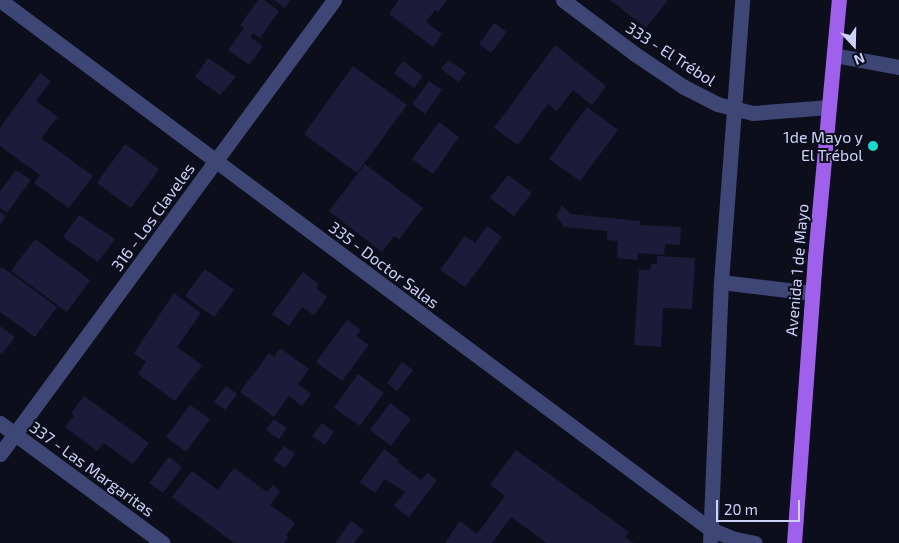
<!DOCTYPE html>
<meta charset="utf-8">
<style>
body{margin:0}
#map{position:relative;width:899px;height:543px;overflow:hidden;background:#0d0e1b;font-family:"Exo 2",sans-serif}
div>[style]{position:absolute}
.building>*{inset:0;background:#1c1c3a}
.minor>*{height:15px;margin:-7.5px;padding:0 7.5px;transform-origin:7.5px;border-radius:7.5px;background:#3e4675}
.major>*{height:15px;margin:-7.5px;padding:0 7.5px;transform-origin:7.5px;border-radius:7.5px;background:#9f61ec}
.dots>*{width:14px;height:14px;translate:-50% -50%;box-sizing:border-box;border:2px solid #0d0e1b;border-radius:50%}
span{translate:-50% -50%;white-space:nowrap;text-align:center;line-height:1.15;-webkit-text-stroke:4px #0d0e1b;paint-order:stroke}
.street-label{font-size:16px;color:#ced1f9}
.poi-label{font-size:16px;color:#ced1f9}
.right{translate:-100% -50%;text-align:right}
.north{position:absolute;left:829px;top:20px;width:50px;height:50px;-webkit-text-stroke:4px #0d0e1b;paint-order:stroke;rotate:159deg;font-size:14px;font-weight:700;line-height:20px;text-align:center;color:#ced1f9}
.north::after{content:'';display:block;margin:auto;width:18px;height:22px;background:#ced1f9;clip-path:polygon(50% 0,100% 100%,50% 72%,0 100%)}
.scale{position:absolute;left:716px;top:500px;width:84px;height:22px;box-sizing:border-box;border:2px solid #ced1f9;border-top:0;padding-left:6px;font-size:15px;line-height:18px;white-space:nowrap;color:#ced1f9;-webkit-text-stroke:4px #0d0e1b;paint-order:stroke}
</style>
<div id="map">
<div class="building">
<i style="clip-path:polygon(258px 0,264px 0,279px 11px,260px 38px,253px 33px,250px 37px,263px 46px,249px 65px,228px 50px,244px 28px,240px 25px)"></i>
<i style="clip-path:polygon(274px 0,291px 0,285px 8px)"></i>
<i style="clip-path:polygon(399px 0,447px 0,438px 12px,435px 10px,426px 22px,442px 34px,433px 47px,389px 14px)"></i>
<i style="clip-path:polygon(610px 0,668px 0,646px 28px)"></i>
<i style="clip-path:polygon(494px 23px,507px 32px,491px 53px,479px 44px)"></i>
<i style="clip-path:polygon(555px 45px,606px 86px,592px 105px,573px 90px,557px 111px,548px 104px,518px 145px,494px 128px)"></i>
<i style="clip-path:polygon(208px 58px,236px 77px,220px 95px,195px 77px)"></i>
<i style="clip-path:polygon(448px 60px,466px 72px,459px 82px,441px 69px)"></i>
<i style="clip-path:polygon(403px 61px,423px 76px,414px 88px,394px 73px)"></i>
<i style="clip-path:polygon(353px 66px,407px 105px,357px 173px,304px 134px)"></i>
<i style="clip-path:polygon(40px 73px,51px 81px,36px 101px,58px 117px,41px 138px,93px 176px,69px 208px,34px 183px,40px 175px,0 146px,0 128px)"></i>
<i style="clip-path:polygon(429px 81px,442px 90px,425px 114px,412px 104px)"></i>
<i style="clip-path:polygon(587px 107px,618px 130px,580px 181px,549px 159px)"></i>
<i style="clip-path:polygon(439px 122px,459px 137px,433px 174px,412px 159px)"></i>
<i style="clip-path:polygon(125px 144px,159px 169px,131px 208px,97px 183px)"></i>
<i style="clip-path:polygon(365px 164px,423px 208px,399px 239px,394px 236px,382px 252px,329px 211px)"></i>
<i style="clip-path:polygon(16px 170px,31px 180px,7px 213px,0 208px,0 191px)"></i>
<i style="clip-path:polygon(508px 175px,532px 193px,514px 216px,490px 198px)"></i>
<i style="clip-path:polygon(562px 206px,571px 214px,640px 221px,640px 225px,681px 227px,680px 245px,665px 244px,664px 255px,638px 253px,638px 260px,617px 258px,618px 241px,607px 240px,607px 231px,564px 227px,556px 216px)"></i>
<i style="clip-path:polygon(0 212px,6px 216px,0 225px)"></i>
<i style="clip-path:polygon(79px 215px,115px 239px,98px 262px,63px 237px)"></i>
<i style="clip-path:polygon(487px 226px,502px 237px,465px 287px,440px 270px,465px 236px,475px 243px)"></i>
<i style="clip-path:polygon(35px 239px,90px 280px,67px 312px,11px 271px)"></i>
<i style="clip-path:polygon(657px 256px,695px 258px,692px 309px,663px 308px,661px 347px,634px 345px,639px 270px,650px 270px,651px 264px,657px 264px)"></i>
<i style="clip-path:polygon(2px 267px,57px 307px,35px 337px,0 312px,0 270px)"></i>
<i style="clip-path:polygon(205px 269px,234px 290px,214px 317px,185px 296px)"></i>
<i style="clip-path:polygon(303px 272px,319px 284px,316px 288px,327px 297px,314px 315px,302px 307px,289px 326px,272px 314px)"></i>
<i style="clip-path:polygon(174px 293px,201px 313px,177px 347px,202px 365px,175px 401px,138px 374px,146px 362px,134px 353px)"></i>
<i style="clip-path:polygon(347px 320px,361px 330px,356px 336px,369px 345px,342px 381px,316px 362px)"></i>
<i style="clip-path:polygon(0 326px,15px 337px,2px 354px,0 353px)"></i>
<i style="clip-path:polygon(280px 348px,309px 369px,298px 384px,311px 394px,302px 406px,289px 396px,274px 417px,240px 392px,269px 353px,274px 357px)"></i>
<i style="clip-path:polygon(402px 362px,413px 370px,397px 391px,387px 383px)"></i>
<i style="clip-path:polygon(358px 374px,384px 393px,360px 426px,334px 408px)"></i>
<i style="clip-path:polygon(226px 386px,237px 394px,225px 410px,214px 402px)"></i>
<i style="clip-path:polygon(84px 396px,149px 443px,133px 464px,104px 443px,97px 451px,65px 427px,74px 416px,71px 413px)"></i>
<i style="clip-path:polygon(390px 403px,411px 419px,391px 446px,370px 430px)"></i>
<i style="clip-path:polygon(190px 405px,210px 419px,186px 452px,166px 437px)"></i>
<i style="clip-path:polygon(274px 419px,287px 428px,279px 439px,266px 430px)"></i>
<i style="clip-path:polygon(322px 423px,334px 432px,325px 445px,312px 436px)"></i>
<i style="clip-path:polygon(284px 446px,295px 454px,285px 468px,273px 460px)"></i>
<i style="clip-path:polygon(384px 449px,399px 460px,397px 462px,421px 480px,427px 473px,437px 480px,409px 517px,394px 506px,405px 492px,385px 479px,375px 493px,360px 482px)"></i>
<i style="clip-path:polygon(516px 450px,629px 532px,625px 537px,634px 543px,547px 543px,511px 517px,492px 543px,445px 543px,460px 521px,477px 534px,505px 496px,490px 485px)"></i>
<i style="clip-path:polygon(169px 457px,182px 467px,163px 493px,149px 483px)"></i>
<i style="clip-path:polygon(234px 468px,267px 492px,273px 485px,280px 491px,270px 505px,295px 523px,286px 535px,288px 538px,284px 543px,234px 543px,172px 497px,192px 471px,218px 490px)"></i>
<i style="clip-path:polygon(351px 521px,364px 530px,354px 543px,335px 543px)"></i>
</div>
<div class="minor">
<i style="left:0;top:0;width:885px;rotate:36.69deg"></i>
<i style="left:710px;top:529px;width:27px;rotate:22deg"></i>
<i style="left:735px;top:539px;width:20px;rotate:11deg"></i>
<i style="left:563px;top:0;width:90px;rotate:36.9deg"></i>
<i style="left:635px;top:54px;width:59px;rotate:34deg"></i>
<i style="left:684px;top:87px;width:37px;rotate:27deg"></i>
<i style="left:717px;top:104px;width:37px;rotate:14deg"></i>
<i style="left:753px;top:113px;width:76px;rotate:-4.5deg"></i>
<i style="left:834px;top:55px;width:66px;rotate:10.5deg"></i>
<i style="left:721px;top:282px;width:92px;rotate:6.9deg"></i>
<i style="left:0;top:423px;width:202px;rotate:36.4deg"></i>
<i style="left:0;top:454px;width:564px;rotate:-53.66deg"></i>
<i style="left:710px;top:543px;width:261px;rotate:-87.6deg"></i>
<i style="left:721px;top:282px;width:283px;rotate:-85.7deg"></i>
</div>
<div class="major">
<i style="left:794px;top:543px;width:287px;rotate:-85.8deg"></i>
<i style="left:815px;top:257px;width:258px;rotate:-84.7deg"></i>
</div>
<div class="dots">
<i style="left:873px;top:146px;background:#1ad9ca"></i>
</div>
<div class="street-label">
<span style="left:671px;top:54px;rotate:33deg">333 - El Trébol</span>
<span style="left:153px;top:217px;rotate:-54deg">316 - Los Claveles</span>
<span style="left:384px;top:265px;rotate:37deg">335 - Doctor Salas</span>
<span style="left:797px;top:270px;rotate:-85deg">Avenida 1 de Mayo</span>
<span style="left:92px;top:469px;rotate:36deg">337 - Las Margaritas</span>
</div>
<div class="poi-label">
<span class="right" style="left:863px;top:146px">1de Mayo y<br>El Trébol</span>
</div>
<div class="north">N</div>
<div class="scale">20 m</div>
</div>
